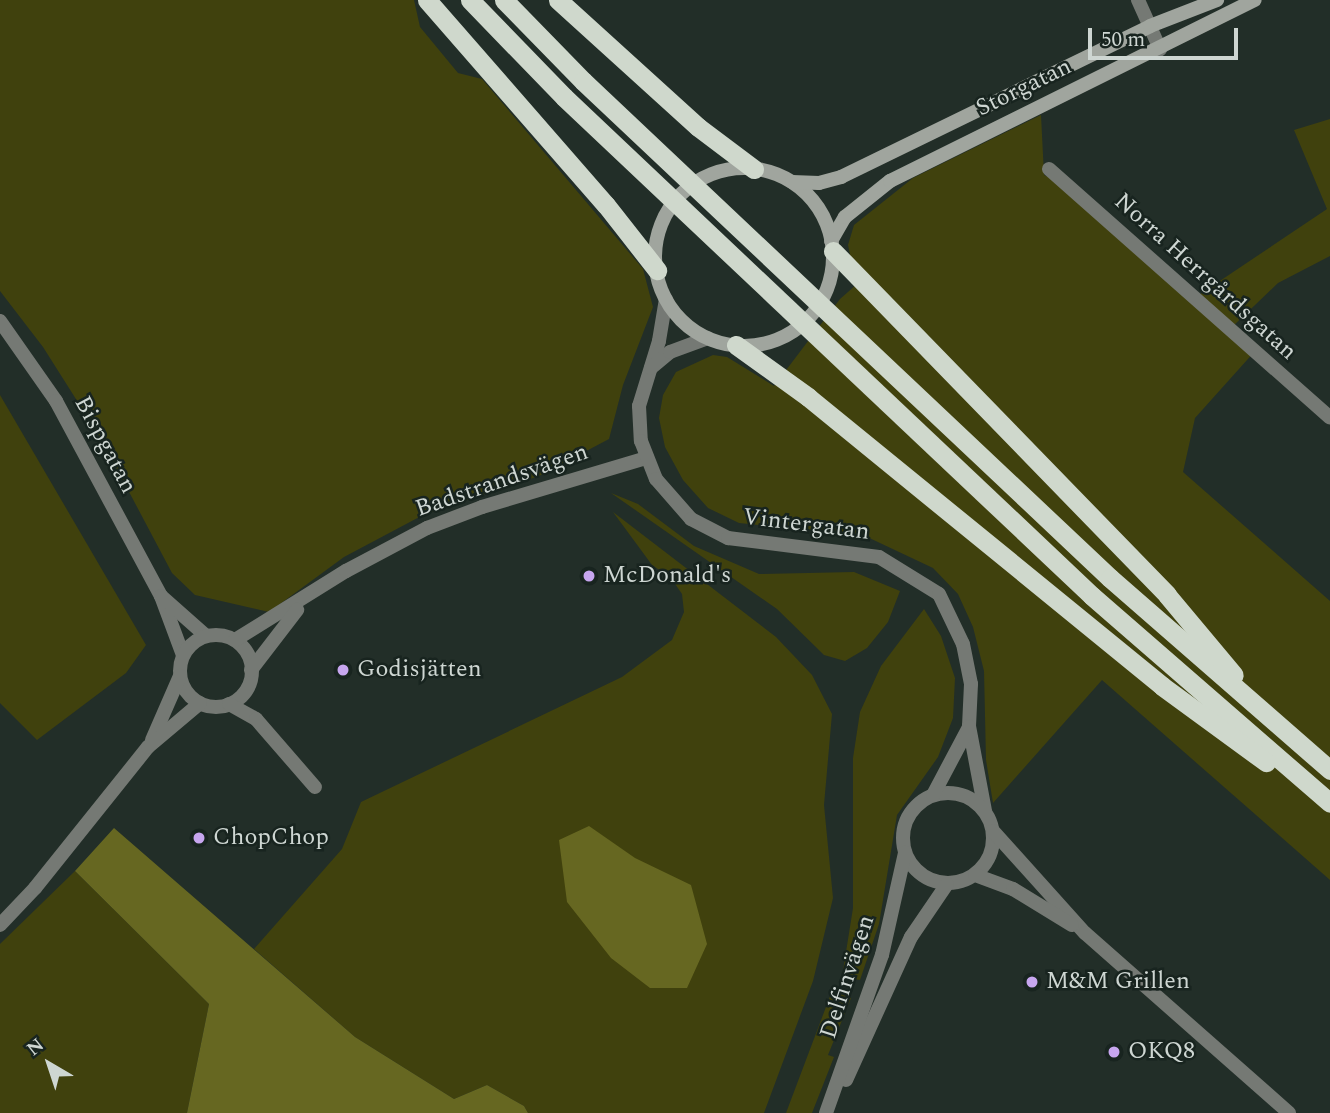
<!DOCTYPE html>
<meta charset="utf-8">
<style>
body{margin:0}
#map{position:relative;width:1330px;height:1113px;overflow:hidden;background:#222e28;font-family:Spectral,serif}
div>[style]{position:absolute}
.green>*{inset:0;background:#40410d}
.forest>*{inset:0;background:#666721}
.minor>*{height:14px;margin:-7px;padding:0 7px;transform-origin:7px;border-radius:7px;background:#757974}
.minor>.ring{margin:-7px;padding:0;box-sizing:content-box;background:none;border:14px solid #757974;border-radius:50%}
.tertiary>*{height:14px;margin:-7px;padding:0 7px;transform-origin:7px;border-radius:7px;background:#757974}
.tertiary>.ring{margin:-7px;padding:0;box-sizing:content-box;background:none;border:14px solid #757974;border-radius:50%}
.secondary>*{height:14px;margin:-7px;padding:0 7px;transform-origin:7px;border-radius:7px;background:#a0a59e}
.secondary>.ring{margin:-7px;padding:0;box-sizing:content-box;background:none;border:14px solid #a0a59e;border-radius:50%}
.trunk>*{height:19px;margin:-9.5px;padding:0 9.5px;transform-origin:9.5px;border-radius:9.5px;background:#cfd8cc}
.dots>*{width:19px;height:19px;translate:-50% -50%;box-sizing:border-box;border:4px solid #18241f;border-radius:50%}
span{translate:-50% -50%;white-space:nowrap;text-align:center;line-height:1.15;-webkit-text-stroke:5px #18241f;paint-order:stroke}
.street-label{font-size:24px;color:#ced6d2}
.poi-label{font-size:24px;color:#ced6d2}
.left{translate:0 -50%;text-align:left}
.north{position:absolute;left:14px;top:1029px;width:70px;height:70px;-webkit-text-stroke:5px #18241f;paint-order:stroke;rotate:321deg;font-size:19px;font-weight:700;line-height:28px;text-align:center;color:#ced6d2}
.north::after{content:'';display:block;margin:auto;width:24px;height:32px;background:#ced6d2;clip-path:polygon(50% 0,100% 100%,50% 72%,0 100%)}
.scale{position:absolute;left:1088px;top:28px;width:150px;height:32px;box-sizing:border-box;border:4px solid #ced6d2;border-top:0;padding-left:9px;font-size:21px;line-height:24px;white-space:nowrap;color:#ced6d2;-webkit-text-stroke:5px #18241f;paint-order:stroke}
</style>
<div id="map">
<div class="green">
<i style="clip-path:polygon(0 0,414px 0,420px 27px,458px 73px,482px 79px,643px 269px,653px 307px,623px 385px,609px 439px,539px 476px,425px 514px,344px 557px,269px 612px,195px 595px,172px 573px,100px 437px,43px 347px,0 291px)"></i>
<i style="clip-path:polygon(1041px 115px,1044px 175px,1078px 192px,1196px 297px,1327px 209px,1294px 130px,1330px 119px,1330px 256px,1278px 283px,1231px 328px,1256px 350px,1195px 418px,1183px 472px,1330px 601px,1330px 880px,1102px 680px,993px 803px,986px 760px,984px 671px,973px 627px,958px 594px,933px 568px,863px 535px,739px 523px,708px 508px,683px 480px,665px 447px,659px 418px,663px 395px,676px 372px,713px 355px,727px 357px,774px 386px,840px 299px,865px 277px,852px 264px,848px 245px,854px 225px,913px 178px)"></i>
<i style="clip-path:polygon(0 395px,146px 645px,126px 673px,37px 740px,0 703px)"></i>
<i style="clip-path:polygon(611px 493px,638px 504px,694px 546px,759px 574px,854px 572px,900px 591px,888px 622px,867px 648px,845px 661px,824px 655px,777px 609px)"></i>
<i style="clip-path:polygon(613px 512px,776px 637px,812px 675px,832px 714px,824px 805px,833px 898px,813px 981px,764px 1113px,528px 1113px,524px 1106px,487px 1085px,454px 1099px,355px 1037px,254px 949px,342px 849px,361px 802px,622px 677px,672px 640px,684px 612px,682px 594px,671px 578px,652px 565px)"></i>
<i style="clip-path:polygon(924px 609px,941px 636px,955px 678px,953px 718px,938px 757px,897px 815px,879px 924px,860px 980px,842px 977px,853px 908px,853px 758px,860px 712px,881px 666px)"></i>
<i style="clip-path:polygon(75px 871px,209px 1004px,187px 1113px,0 1113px,0 944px)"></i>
<i style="clip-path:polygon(832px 991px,851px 998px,828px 1055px,834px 1057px,812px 1113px,786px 1113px)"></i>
</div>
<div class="forest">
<i style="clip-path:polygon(589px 826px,635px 858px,691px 885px,707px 944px,687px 988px,650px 988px,611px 958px,567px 902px,559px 840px)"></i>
<i style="clip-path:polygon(114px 828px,355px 1037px,454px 1099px,487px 1085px,524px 1106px,528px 1113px,187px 1113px,209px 1004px,75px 871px)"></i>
</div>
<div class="minor">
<i style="left:1138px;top:0;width:54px;rotate:65.8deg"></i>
<i style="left:1049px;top:169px;width:375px;rotate:41.5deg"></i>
<i style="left:0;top:321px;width:98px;rotate:55deg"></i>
<i style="left:56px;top:401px;width:221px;rotate:61.7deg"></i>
<i style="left:161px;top:596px;width:63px;rotate:69.6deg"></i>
<i style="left:161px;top:596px;width:60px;rotate:41.6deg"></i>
<i class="ring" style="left:180px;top:635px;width:58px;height:58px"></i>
<i style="left:235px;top:640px;width:131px;rotate:-31.9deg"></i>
<i style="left:346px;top:571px;width:92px;rotate:-28deg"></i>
<i style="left:427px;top:528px;width:59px;rotate:-20.9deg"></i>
<i style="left:482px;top:507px;width:171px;rotate:-16.6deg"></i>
<i style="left:251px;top:670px;width:76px;rotate:-52.5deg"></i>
<i style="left:229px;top:704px;width:31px;rotate:29deg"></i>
<i style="left:256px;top:719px;width:90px;rotate:49.1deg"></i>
<i style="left:152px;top:740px;width:70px;rotate:-66.4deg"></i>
<i style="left:0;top:925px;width:51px;rotate:-46.6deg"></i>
<i style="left:35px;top:888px;width:181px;rotate:-51.3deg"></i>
<i style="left:148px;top:747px;width:68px;rotate:-40.2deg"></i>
</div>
<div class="tertiary">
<i style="left:666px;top:299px;width:43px;rotate:99.5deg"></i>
<i style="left:659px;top:341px;width:68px;rotate:107.1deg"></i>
<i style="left:639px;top:406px;width:35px;rotate:87deg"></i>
<i style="left:641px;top:441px;width:41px;rotate:68.5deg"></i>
<i style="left:656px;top:479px;width:53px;rotate:48.8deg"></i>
<i style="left:691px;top:519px;width:42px;rotate:27.2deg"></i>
<i style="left:728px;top:538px;width:152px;rotate:7.2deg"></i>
<i style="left:879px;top:557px;width:70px;rotate:31.7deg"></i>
<i style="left:939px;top:594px;width:55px;rotate:64.4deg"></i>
<i style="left:963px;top:644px;width:41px;rotate:78.7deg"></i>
<i style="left:971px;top:684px;width:42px;rotate:92.7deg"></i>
<i style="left:969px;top:726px;width:86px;rotate:79.3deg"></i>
<i style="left:651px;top:368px;width:25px;rotate:-40deg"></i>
<i style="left:670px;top:352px;width:40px;rotate:-20.2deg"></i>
<i class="ring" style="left:903px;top:793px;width:76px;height:76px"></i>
<i style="left:933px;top:795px;width:77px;rotate:-62.1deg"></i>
<i style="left:993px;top:831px;width:137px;rotate:48deg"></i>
<i style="left:1085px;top:933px;width:272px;rotate:41.4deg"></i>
<i style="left:975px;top:875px;width:40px;rotate:20.2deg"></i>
<i style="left:1013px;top:889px;width:69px;rotate:31.4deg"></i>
<i style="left:846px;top:1080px;width:157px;rotate:-65.6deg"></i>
<i style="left:911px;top:937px;width:64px;rotate:-55.8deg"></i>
<i style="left:826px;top:1113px;width:168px;rotate:-70.5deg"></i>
<i style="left:882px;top:955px;width:105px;rotate:-77.3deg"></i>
</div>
<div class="secondary">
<i class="ring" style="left:655px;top:168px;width:164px;height:164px"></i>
<i style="left:792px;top:182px;width:27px;rotate:2deg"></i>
<i style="left:819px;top:183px;width:23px;rotate:-15deg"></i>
<i style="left:841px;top:177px;width:344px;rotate:-26deg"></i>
<i style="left:1150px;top:26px;width:72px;rotate:-21.2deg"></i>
<i style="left:831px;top:241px;width:28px;rotate:-60deg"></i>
<i style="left:845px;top:217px;width:58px;rotate:-38.7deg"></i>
<i style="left:890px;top:181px;width:407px;rotate:-26.4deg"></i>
</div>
<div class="trunk">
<i style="left:427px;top:0;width:272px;rotate:48.9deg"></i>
<i style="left:606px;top:205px;width:83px;rotate:51.9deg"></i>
<i style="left:470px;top:0;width:135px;rotate:45.9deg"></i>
<i style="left:564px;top:97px;width:726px;rotate:43.38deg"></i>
<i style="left:1092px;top:596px;width:315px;rotate:41deg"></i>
<i style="left:504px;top:0;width:113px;rotate:45.7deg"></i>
<i style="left:583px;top:81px;width:724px;rotate:43.32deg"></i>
<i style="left:1110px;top:578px;width:292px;rotate:41.1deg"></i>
<i style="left:558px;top:0;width:189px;rotate:42.2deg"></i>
<i style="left:698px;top:127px;width:70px;rotate:36.9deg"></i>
<i style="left:833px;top:251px;width:479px;rotate:45.8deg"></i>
<i style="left:1167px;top:595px;width:104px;rotate:50.1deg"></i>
<i style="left:736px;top:345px;width:89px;rotate:35.8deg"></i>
<i style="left:808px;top:397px;width:457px;rotate:39.2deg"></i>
<i style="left:1162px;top:686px;width:129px;rotate:36.2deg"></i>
</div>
<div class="dots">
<i style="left:589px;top:576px;background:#c7a6ef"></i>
<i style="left:343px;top:670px;background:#c7a6ef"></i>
<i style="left:199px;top:838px;background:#c7a6ef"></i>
<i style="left:1032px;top:982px;background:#c7a6ef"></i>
<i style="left:1114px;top:1052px;background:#c7a6ef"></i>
</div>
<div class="street-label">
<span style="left:1024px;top:88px;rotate:-26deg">Storgatan</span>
<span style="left:1205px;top:277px;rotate:42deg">Norra Herrgårdsgatan</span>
<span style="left:105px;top:445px;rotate:62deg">Bispgatan</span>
<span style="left:502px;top:481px;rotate:-19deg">Badstrandsvägen</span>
<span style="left:806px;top:525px;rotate:7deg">Vintergatan</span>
<span style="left:848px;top:977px;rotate:-72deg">Delfinvägen</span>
</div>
<div class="poi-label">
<span class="left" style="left:603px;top:576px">McDonald's</span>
<span class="left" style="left:357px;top:670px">Godisjätten</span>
<span class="left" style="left:213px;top:838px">ChopChop</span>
<span class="left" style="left:1046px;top:982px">M&amp;M Grillen</span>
<span class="left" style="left:1128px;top:1052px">OKQ8</span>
</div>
<div class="north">N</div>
<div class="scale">50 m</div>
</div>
